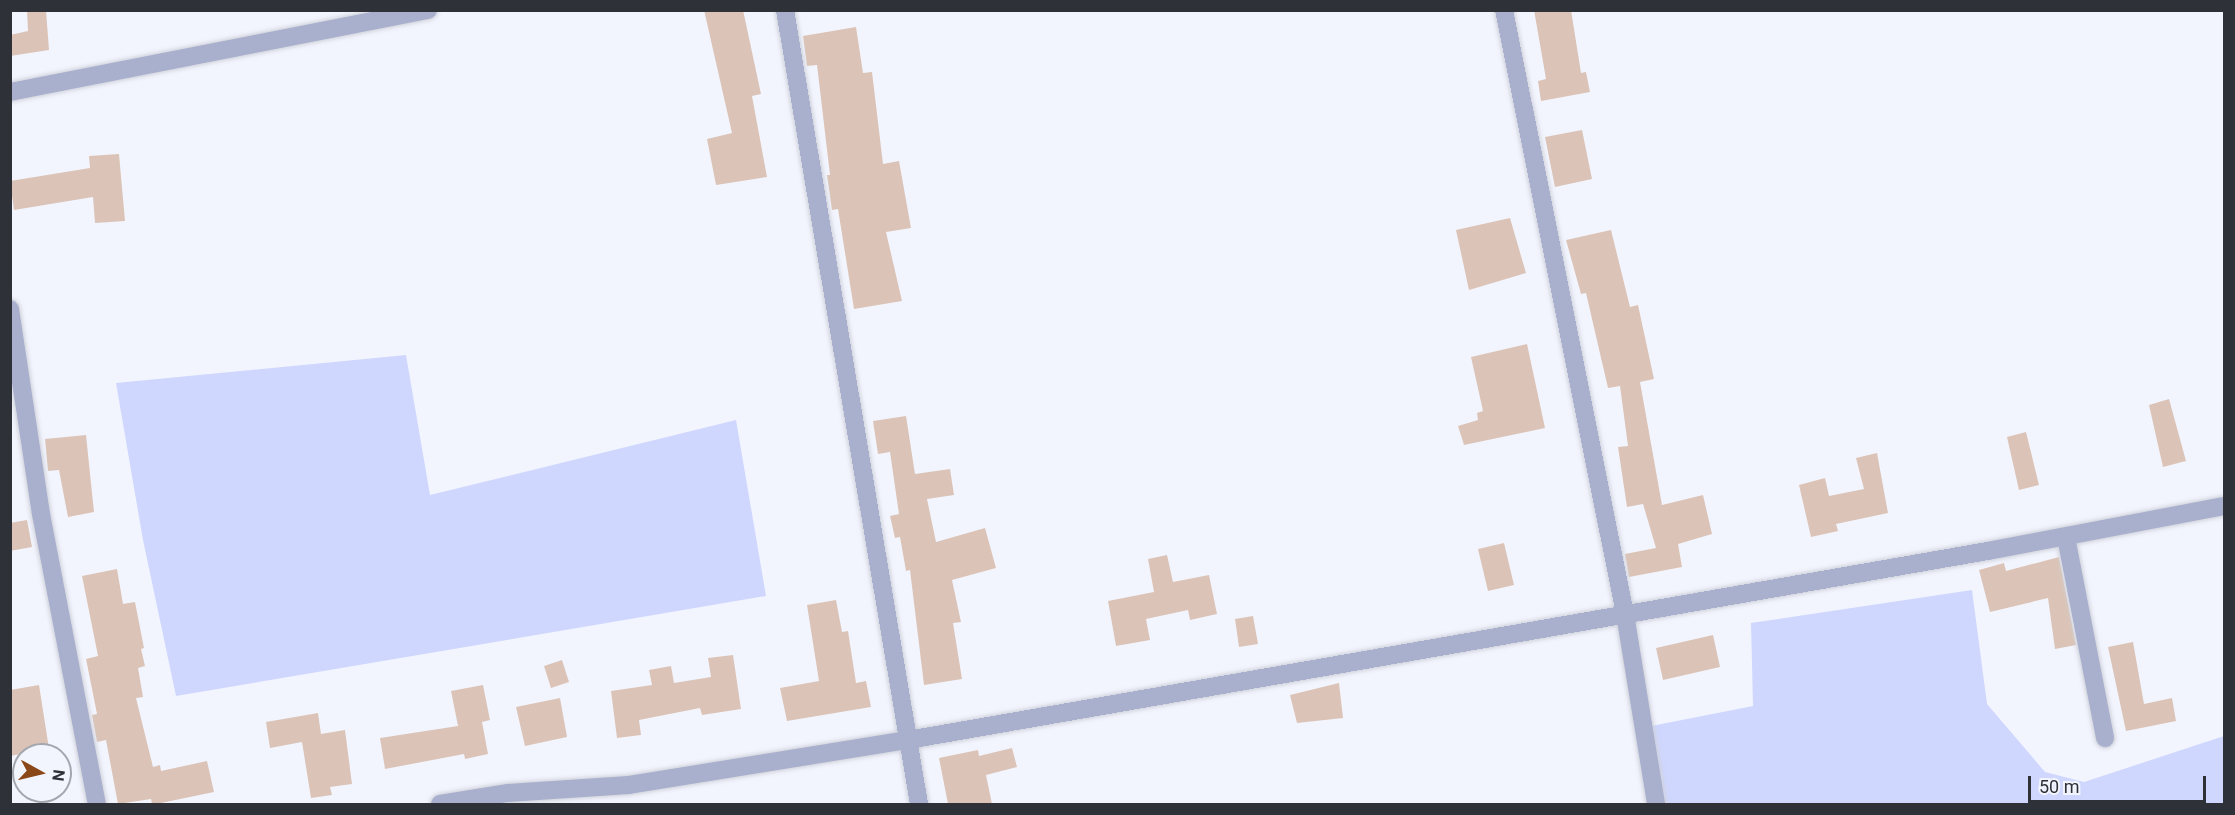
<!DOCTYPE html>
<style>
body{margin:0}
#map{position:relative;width:2235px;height:815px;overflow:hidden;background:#f3f5fe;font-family:Roboto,sans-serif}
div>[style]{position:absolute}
.green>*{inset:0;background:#cfd7fe}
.building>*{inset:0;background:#dbc4b7}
.roads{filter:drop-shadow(0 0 2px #d0d2db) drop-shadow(0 0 2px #d0d2db)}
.minor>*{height:18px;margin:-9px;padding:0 9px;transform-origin:9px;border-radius:9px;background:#a9b0cd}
span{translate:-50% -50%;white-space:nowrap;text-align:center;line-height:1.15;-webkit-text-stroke:6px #f3f5fe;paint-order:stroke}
.frame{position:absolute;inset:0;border:12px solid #2f3139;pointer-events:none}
.north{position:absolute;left:12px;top:743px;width:60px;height:60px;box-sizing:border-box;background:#f3f5fe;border:2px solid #a5a7af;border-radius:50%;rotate:98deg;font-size:16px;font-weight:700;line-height:24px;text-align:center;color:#2f3139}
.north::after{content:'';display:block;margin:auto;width:21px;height:27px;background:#8a4717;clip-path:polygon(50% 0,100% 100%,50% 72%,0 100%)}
.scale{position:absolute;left:2028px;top:776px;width:178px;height:27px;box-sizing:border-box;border:3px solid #2f3139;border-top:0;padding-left:8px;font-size:18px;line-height:21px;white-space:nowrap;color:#2f3139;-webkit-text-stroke:4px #f3f5fe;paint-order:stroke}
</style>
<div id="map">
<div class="green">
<i style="clip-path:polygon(406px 355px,430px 495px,736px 420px,766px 596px,176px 696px,143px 540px,116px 383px)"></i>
<i style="clip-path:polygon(1972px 590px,1987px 704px,2045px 772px,2084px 782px,2224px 736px,2224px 804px,1653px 804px,1636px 729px,1753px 706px,1751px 623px)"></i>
</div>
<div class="building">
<i style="clip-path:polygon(27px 10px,46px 10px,49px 50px,10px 56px,10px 35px,28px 31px)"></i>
<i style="clip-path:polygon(704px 10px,743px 10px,761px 94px,752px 96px,767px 177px,716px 185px,707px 139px,732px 133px)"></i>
<i style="clip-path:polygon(1534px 10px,1571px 10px,1581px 73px,1586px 72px,1590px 92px,1541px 101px,1538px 81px,1546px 79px)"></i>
<i style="clip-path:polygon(856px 27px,863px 73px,872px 72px,883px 164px,899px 161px,911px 228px,886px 232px,902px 301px,854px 309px,838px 209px,832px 210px,827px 175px,830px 175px,817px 65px,807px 66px,803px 36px)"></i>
<i style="clip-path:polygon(1582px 130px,1592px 179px,1555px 187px,1545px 137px)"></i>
<i style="clip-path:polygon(119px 154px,125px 221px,95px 223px,93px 197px,14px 210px,10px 181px,90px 168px,89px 156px)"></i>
<i style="clip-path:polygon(1510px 218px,1526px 273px,1469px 290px,1456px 230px)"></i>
<i style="clip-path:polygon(1611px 230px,1630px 307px,1638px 305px,1654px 379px,1640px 382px,1662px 505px,1703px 495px,1712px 534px,1678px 544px,1682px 567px,1629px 577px,1625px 554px,1656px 548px,1643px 504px,1627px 507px,1618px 447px,1628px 446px,1620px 386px,1608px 388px,1586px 293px,1581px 294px,1566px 240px)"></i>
<i style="clip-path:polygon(1527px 344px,1545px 428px,1464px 445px,1458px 426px,1478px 420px,1477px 413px,1483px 411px,1471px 357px)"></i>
<i style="clip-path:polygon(2169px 399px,2186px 461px,2163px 467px,2149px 405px)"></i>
<i style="clip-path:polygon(906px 416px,915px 474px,950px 469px,954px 495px,927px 499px,936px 542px,985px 528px,996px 568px,952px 580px,961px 622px,953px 623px,962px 679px,924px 685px,910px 570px,906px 571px,900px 537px,895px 538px,890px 516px,899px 514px,890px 452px,878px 454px,873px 421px)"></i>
<i style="clip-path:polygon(2026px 432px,2039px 485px,2019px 490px,2007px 437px)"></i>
<i style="clip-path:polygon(86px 435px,94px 512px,68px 517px,59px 470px,48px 471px,45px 439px)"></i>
<i style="clip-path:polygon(1877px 453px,1888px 513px,1836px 524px,1838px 531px,1811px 537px,1799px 485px,1825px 478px,1829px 496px,1864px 489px,1856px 458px)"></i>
<i style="clip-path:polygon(27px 520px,32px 547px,10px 551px,10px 523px)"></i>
<i style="clip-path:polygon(1504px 543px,1514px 585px,1488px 591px,1478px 549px)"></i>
<i style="clip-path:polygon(1167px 555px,1173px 582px,1209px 575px,1217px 614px,1190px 620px,1188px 610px,1146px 619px,1150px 640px,1116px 646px,1108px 601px,1154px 592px,1148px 559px)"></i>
<i style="clip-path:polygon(2059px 557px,2076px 645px,2055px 649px,2048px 598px,1990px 612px,1979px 570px,2004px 563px,2006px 571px)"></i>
<i style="clip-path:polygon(117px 569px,123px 604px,135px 602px,144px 648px,141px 649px,145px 666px,138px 668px,143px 697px,136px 698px,153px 767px,160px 765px,161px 771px,207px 761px,214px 792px,156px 804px,152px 804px,151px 799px,118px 804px,106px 740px,97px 742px,92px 715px,97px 714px,86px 659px,98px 656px,82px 576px)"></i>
<i style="clip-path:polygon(836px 600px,842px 632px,848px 631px,856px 683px,866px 681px,871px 707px,787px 721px,780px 688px,819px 681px,807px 605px)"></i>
<i style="clip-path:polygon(1253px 616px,1258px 644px,1239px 647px,1235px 619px)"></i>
<i style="clip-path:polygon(1713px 635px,1720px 667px,1663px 680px,1656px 648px)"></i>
<i style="clip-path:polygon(2133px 642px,2144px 704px,2172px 698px,2176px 721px,2126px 731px,2108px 647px)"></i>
<i style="clip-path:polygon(733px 655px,741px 709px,702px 715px,700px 708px,639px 720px,641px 735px,617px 738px,611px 691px,652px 685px,649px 670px,671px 666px,674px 683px,711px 677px,708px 658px)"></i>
<i style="clip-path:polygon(562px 660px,569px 682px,551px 688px,544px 666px)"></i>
<i style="clip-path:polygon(1339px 683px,1343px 718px,1297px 723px,1290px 695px)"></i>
<i style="clip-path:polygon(39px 685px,49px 749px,10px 756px,10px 690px)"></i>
<i style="clip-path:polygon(483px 685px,490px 720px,482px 722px,488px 754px,465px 759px,464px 754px,385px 769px,380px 738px,458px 726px,451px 691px)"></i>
<i style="clip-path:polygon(560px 698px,567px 737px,525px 746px,516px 707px)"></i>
<i style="clip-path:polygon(318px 713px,321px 734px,345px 730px,352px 784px,330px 787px,332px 795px,311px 798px,302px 742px,270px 748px,266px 722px)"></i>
<i style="clip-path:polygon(1012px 748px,1017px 767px,986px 775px,992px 804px,948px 804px,939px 758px,978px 750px,979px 756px)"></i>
</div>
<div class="roads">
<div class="minor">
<i style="left:785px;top:10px;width:805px;rotate:80.42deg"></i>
<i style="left:1504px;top:10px;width:616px;rotate:78.67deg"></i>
<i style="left:1625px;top:614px;width:193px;rotate:80.7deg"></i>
<i style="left:10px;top:92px;width:426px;rotate:-11.1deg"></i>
<i style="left:10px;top:309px;width:207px;rotate:81.4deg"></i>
<i style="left:41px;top:514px;width:295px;rotate:79.1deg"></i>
<i style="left:2066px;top:537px;width:205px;rotate:79deg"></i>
<i style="left:440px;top:804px;width:69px;rotate:-9.2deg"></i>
<i style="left:508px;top:793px;width:121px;rotate:-3.8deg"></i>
<i style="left:629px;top:785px;width:283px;rotate:-9.2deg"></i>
<i style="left:908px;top:740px;width:1096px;rotate:-9.93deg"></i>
<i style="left:1988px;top:551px;width:240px;rotate:-10.8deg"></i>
</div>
</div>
<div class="frame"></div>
<div class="north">N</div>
<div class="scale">50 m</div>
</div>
